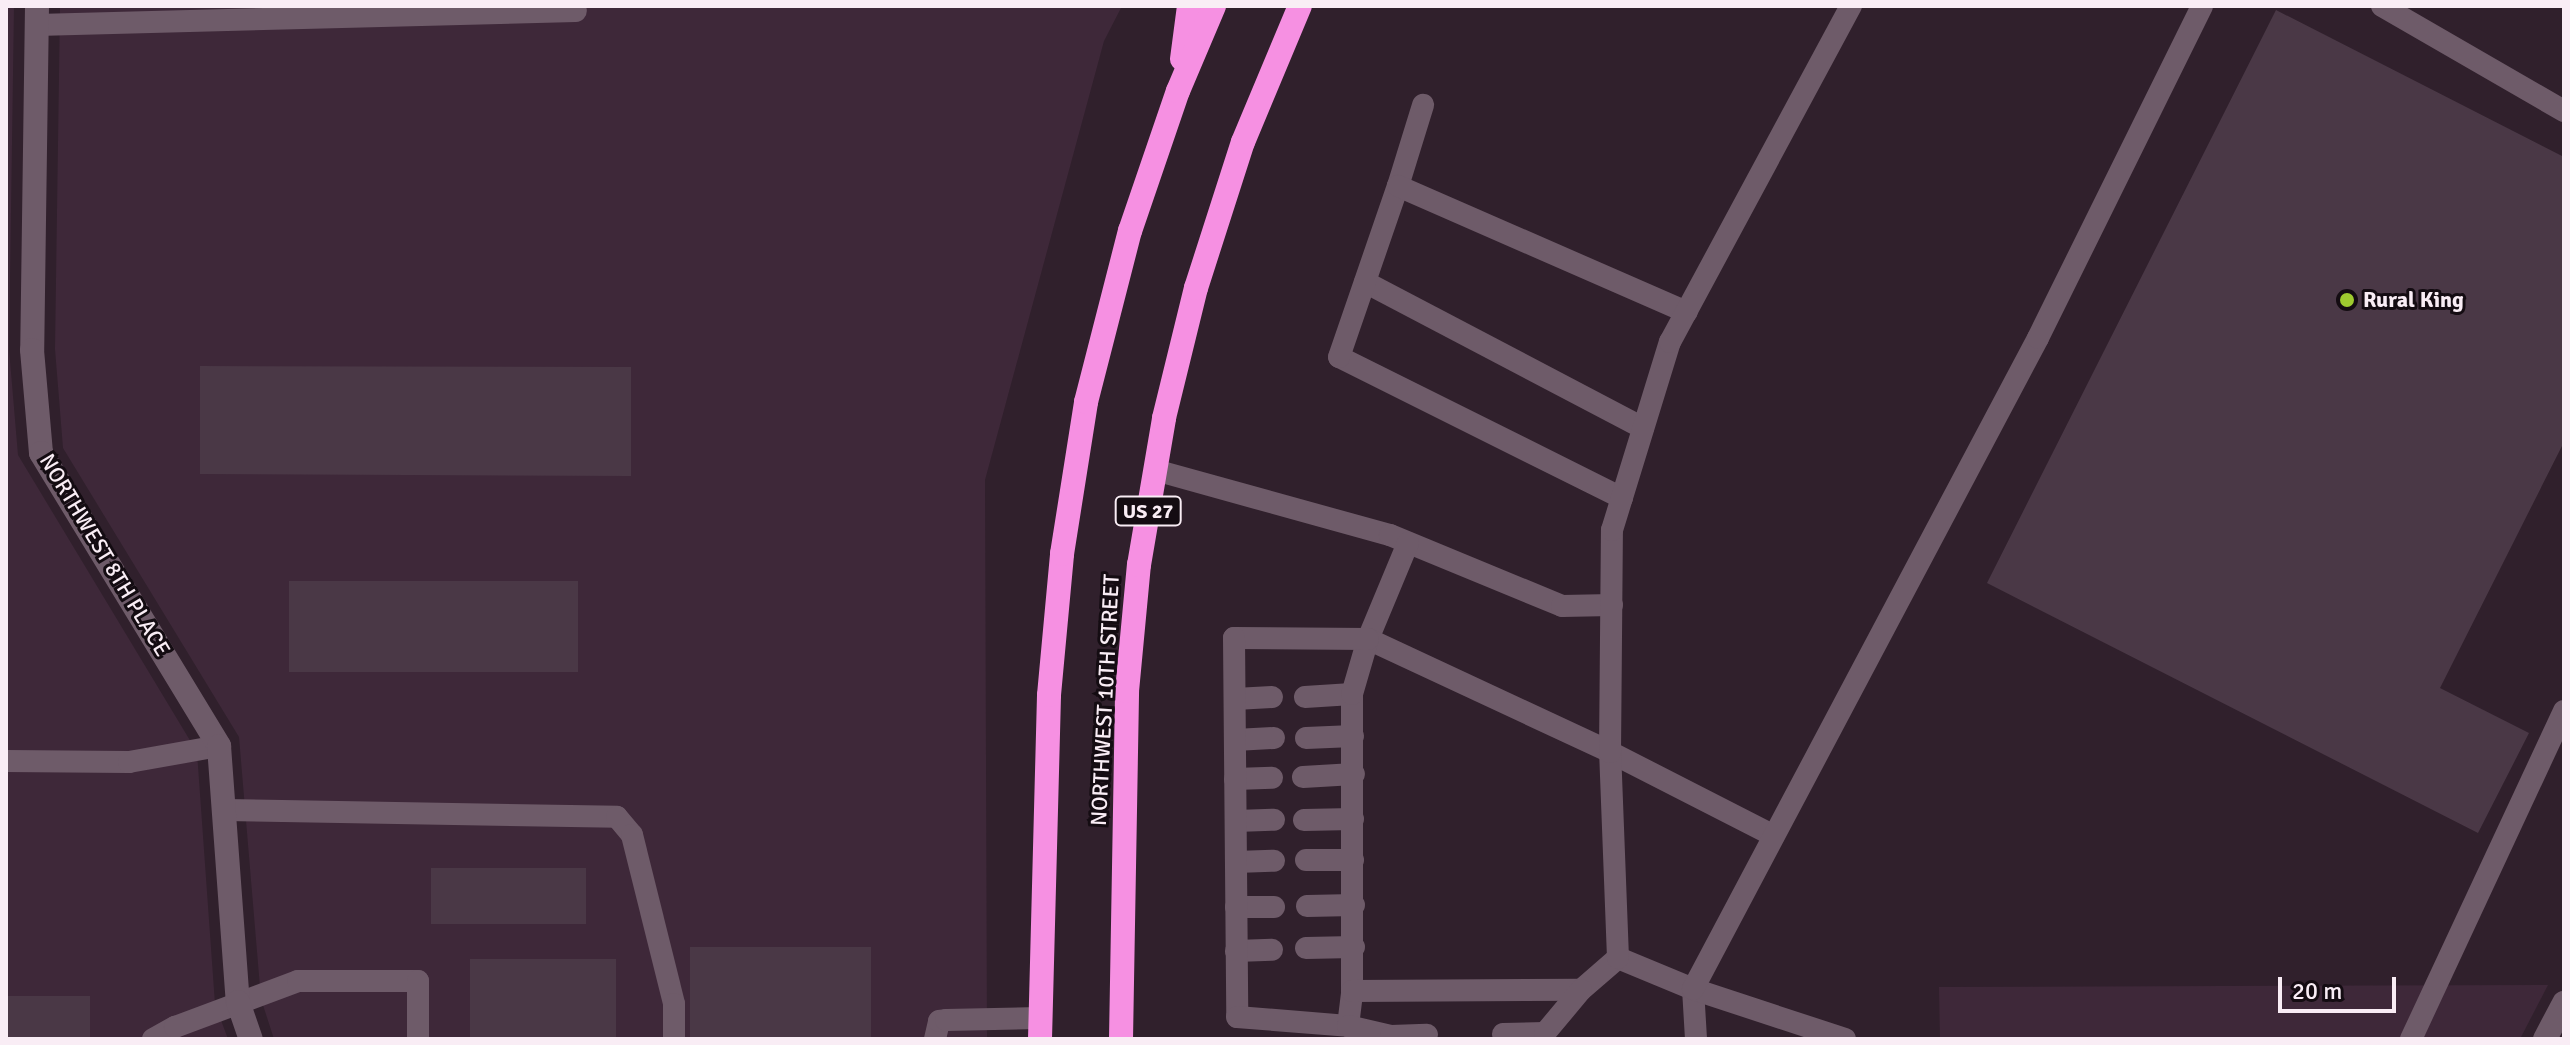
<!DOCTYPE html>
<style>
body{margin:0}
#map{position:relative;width:2570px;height:1045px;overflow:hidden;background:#30202c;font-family:Signika,sans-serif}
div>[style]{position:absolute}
.built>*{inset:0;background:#3e2839}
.building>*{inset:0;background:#4a3846}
.lane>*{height:22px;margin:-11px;padding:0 11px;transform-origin:11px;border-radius:11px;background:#6e5b69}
.street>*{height:24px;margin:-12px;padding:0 12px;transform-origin:12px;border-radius:12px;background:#6e5b69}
.highway>*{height:24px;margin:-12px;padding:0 12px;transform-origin:12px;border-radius:12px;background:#f690e2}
.dots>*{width:22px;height:22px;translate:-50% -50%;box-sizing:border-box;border:4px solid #140c12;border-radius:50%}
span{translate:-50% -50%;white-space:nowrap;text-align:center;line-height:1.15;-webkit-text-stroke:6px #140c12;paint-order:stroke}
.shield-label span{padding:2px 6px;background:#140c12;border:2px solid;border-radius:6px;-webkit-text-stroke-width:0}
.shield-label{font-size:20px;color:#f9edf5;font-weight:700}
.poi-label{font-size:22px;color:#f9edf5;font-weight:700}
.left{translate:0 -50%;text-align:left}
.street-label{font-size:22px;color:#f9edf5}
.frame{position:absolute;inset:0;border:8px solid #f9edf5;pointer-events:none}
.scale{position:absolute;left:2278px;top:977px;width:118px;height:36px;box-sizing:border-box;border:4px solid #f9edf5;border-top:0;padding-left:10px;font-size:24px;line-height:28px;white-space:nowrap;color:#f9edf5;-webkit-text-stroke:6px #140c12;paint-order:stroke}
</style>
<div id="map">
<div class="built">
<i style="clip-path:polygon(6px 6px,14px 6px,9px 349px,18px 455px,197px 752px,215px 1004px,228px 1039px,6px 1039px)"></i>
<i style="clip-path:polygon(60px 6px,1122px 6px,1104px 41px,985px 480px,987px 1039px,274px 1039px,261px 999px,239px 737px,63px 448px,55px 349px)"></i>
<i style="clip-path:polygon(2548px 985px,2520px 1039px,1940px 1039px,1939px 987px)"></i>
</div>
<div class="building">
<i style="clip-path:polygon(2276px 10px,2564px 157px,2564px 442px,2440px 688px,2529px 733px,2478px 833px,1987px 583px)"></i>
<i style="clip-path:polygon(200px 366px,631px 367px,631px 476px,200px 474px)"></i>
<i style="clip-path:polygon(289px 581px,578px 581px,578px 672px,289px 672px)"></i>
<i style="clip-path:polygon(431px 868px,586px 868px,586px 924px,431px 924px)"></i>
<i style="clip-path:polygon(690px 947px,871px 947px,871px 1039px,690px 1039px)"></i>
<i style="clip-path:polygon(470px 959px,616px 959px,616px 1039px,470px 1039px)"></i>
<i style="clip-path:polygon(6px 996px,90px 996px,90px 1039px,6px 1039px)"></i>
</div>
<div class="lane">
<i style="left:2382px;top:6px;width:210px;rotate:30deg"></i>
<i style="left:37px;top:25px;width:539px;rotate:-1.49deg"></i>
<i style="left:1398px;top:186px;width:85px;rotate:-72.8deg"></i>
<i style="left:1365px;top:282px;width:314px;rotate:27.7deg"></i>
<i style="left:1155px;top:470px;width:244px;rotate:15.5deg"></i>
<i style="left:1390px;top:535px;width:186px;rotate:22.4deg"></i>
<i style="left:1562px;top:606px;width:50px;rotate:-1.1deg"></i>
<i style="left:1622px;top:498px;width:316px;rotate:-153.5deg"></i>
<i style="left:1339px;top:357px;width:181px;rotate:-71deg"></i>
<i style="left:1398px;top:186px;width:315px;rotate:23.6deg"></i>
<i style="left:1408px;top:543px;width:104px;rotate:112.6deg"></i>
<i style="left:1368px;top:639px;width:267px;rotate:25deg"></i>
<i style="left:1610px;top:752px;width:184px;rotate:27.1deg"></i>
<i style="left:1305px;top:697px;width:47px;rotate:-3.7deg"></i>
<i style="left:1235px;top:699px;width:37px;rotate:-3deg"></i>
<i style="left:1306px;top:738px;width:47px;rotate:-2.4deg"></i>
<i style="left:1235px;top:740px;width:39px;rotate:-3deg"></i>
<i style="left:6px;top:761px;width:123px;rotate:0.5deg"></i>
<i style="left:129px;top:762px;width:91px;rotate:-10.1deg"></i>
<i style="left:1303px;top:777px;width:51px;rotate:-3.4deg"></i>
<i style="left:1235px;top:779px;width:37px;rotate:-2deg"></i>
<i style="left:224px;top:810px;width:393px;rotate:1deg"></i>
<i style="left:617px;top:817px;width:23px;rotate:50deg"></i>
<i style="left:632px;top:835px;width:174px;rotate:76deg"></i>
<i style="left:674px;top:1004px;width:35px;rotate:90deg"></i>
<i style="left:1304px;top:820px;width:49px;rotate:-1.2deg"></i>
<i style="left:1236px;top:821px;width:38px;rotate:-2deg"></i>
<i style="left:1306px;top:860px;width:47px"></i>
<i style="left:1236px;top:862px;width:38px;rotate:-2deg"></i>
<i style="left:1307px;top:906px;width:47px;rotate:-1.2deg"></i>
<i style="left:1236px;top:907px;width:38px"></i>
<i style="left:1306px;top:948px;width:48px;rotate:-1.2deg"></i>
<i style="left:1236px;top:951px;width:36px;rotate:-2deg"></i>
<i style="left:1352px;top:991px;width:297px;rotate:-90deg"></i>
<i style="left:1352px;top:694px;width:57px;rotate:-73.8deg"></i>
<i style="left:1368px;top:639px;width:134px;rotate:-179.6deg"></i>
<i style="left:1234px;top:638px;width:379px;rotate:89.5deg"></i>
<i style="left:1237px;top:1017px;width:111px;rotate:4.6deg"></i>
<i style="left:1348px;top:1026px;width:35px;rotate:-83deg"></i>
<i style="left:1352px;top:991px;width:229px;rotate:-0.3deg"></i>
<i style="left:1581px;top:990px;width:49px;rotate:-40.9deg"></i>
<i style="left:1348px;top:1026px;width:44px;rotate:13.1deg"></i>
<i style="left:1391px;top:1036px;width:36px;rotate:-2deg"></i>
<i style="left:1503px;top:1034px;width:42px;rotate:-1.4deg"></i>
<i style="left:1545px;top:1033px;width:56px;rotate:-50.1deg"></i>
<i style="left:153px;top:1039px;width:25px;rotate:-29deg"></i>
<i style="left:175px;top:1027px;width:131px;rotate:-20.5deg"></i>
<i style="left:298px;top:981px;width:120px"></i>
<i style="left:418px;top:981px;width:58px;rotate:90deg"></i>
<i style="left:935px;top:1039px;width:18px;rotate:-77deg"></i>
<i style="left:939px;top:1021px;width:7px;rotate:-8deg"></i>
<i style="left:946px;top:1020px;width:94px;rotate:-1.2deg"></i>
<i style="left:1696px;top:1039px;width:50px;rotate:-93.4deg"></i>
<i style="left:1693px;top:989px;width:81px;rotate:-157.5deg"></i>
<i style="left:1618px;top:958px;width:206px;rotate:-92.2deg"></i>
<i style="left:1610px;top:752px;width:222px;rotate:-89.5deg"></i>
<i style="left:1612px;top:530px;width:197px;rotate:-72.9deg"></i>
<i style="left:1670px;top:342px;width:382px;rotate:-61.7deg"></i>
<i style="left:1845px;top:1039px;width:160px;rotate:-161.8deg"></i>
<i style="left:1693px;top:989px;width:737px;rotate:-62.08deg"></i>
<i style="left:2038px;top:338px;width:370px;rotate:-63.7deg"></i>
<i style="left:2411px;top:1039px;width:362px;rotate:-65deg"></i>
</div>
<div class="street">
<i style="left:37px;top:6px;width:344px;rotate:90.8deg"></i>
<i style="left:32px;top:350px;width:103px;rotate:85deg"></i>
<i style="left:41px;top:453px;width:343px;rotate:58.7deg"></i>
<i style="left:219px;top:746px;width:257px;rotate:85.8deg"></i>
<i style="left:238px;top:1002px;width:39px;rotate:71deg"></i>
<i style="left:2545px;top:1039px;width:41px;rotate:-62.2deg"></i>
</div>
<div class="highway">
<i style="left:1182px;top:59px;width:53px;rotate:-82.5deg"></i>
<i style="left:1040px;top:1039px;width:344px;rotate:-88.5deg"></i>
<i style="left:1049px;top:695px;width:142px;rotate:-84.7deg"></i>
<i style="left:1062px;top:554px;width:154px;rotate:-81deg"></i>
<i style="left:1086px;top:402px;width:177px;rotate:-75.6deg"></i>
<i style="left:1130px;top:231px;width:148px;rotate:-71.1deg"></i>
<i style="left:1178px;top:91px;width:92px;rotate:-67deg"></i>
<i style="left:1121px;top:1039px;width:348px;rotate:-89deg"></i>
<i style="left:1127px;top:691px;width:127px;rotate:-84.6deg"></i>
<i style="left:1139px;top:565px;width:149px;rotate:-80.3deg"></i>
<i style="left:1164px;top:418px;width:134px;rotate:-76.2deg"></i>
<i style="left:1196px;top:288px;width:153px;rotate:-72.2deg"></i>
<i style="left:1243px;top:142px;width:147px;rotate:-67.3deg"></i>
</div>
<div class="dots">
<i style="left:2347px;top:300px;background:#9eca2f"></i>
</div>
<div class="shield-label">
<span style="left:1148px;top:511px">US 27</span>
</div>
<div class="poi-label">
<span class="left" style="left:2363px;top:300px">Rural King</span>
</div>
<div class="street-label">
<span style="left:105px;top:555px;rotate:59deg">NORTHWEST 8TH PLACE</span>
<span style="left:1105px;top:700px;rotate:-87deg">NORTHWEST 10TH STREET</span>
</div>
<div class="frame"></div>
<div class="scale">20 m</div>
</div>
